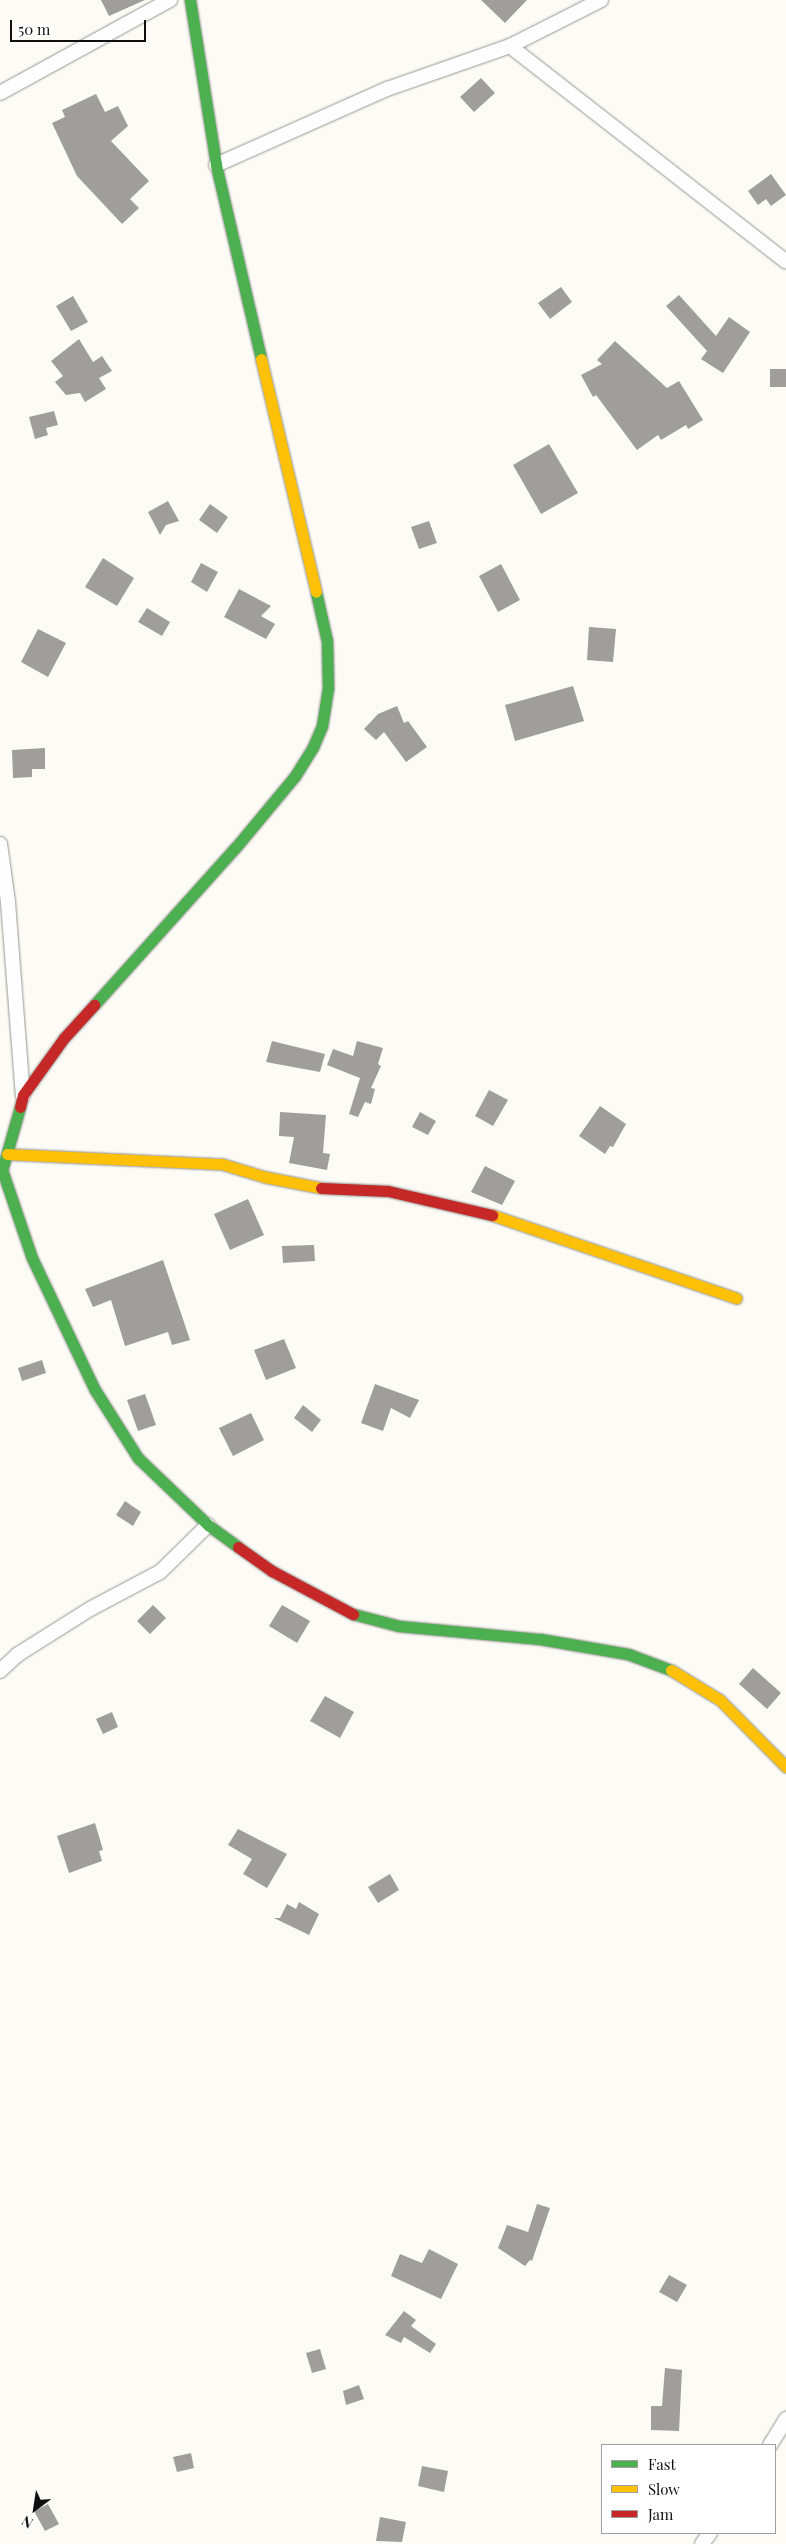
<!DOCTYPE html>
<style>
body{margin:0}
#map{position:relative;width:786px;height:2544px;overflow:hidden;background:#fcfbf5;font-family:"Playfair Display",serif}
div>[style]{position:absolute}
.building>*{inset:0;background:#a09e9a}
.roads{filter:drop-shadow(0 0 1px #969693) drop-shadow(0 0 1px #969693)}
.street>*{height:14px;margin:-7px;padding:0 7px;transform-origin:7px;border-radius:7px;background:#fffefe}
.fast>*{height:11px;margin:-5.5px;padding:0 5.5px;transform-origin:5.5px;border-radius:5.5px;background:#4caf50}
.slow>*{height:11px;margin:-5.5px;padding:0 5.5px;transform-origin:5.5px;border-radius:5.5px;background:#ffc107}
.jam>*{height:11px;margin:-5.5px;padding:0 5.5px;transform-origin:5.5px;border-radius:5.5px;background:#c62828}
span{translate:-50% -50%;white-space:nowrap;text-align:center;line-height:1.15;-webkit-text-stroke:5px #fff;paint-order:stroke}
.legend{position:absolute;left:601px;top:2444px;width:175px;height:90px;box-sizing:border-box;background:#fff;border:1px solid #9f9f9f;margin:0;padding:6px 9px;list-style:none;font-size:15px;color:#101010}
.legend li{display:flex;align-items:center;gap:10px;height:25px}
.legend b{width:25px;border:1px solid #9f9f9f}
.north{position:absolute;left:10px;top:2484px;width:50px;height:50px;-webkit-text-stroke:4px #fff;paint-order:stroke;rotate:211deg;font-size:14px;font-weight:700;line-height:20px;text-align:center;color:#101010}
.north::after{content:'';display:block;margin:auto;width:18px;height:22px;background:#101010;clip-path:polygon(50% 0,100% 100%,50% 72%,0 100%)}
.scale{position:absolute;left:10px;top:20px;width:136px;height:22px;box-sizing:border-box;border:2px solid #101010;border-top:0;padding-left:6px;font-size:15px;line-height:18px;white-space:nowrap;color:#101010;-webkit-text-stroke:4px #fff;paint-order:stroke}
</style>
<div id="map">
<div class="building">
<i style="clip-path:polygon(101px 0,145px 0,109px 16px)"></i>
<i style="clip-path:polygon(481px 0,527px 0,505px 23px)"></i>
<i style="clip-path:polygon(481px 78px,495px 93px,474px 112px,460px 97px)"></i>
<i style="clip-path:polygon(96px 94px,105px 112px,118px 106px,128px 126px,111px 141px,149px 181px,130px 199px,139px 208px,122px 224px,77px 176px,52px 123px,65px 117px,62px 110px)"></i>
<i style="clip-path:polygon(771px 174px,786px 195px,771px 206px,766px 199px,758px 205px,748px 191px)"></i>
<i style="clip-path:polygon(561px 287px,572px 302px,550px 319px,538px 303px)"></i>
<i style="clip-path:polygon(679px 295px,716px 336px,729px 317px,750px 332px,723px 373px,701px 359px,707px 351px,666px 306px)"></i>
<i style="clip-path:polygon(73px 296px,88px 322px,71px 331px,56px 306px)"></i>
<i style="clip-path:polygon(79px 339px,93px 362px,102px 356px,112px 371px,99px 378px,106px 389px,85px 402px,80px 393px,66px 395px,55px 382px,63px 376px,51px 361px)"></i>
<i style="clip-path:polygon(615px 341px,667px 388px,679px 381px,703px 420px,688px 429px,686px 425px,661px 440px,658px 435px,637px 450px,596px 395px,593px 397px,581px 375px,602px 364px,597px 360px)"></i>
<i style="clip-path:polygon(770px 369px,786px 369px,786px 387px,770px 387px)"></i>
<i style="clip-path:polygon(54px 411px,58px 425px,46px 428px,48px 435px,35px 439px,29px 417px)"></i>
<i style="clip-path:polygon(549px 444px,578px 493px,541px 514px,513px 465px)"></i>
<i style="clip-path:polygon(168px 501px,179px 521px,166px 525px,160px 535px,148px 512px)"></i>
<i style="clip-path:polygon(210px 504px,228px 517px,217px 533px,199px 520px)"></i>
<i style="clip-path:polygon(429px 521px,437px 543px,419px 549px,411px 527px)"></i>
<i style="clip-path:polygon(103px 558px,134px 578px,117px 606px,85px 587px)"></i>
<i style="clip-path:polygon(201px 563px,218px 572px,207px 592px,191px 582px)"></i>
<i style="clip-path:polygon(501px 564px,520px 600px,498px 612px,479px 576px)"></i>
<i style="clip-path:polygon(239px 589px,271px 606px,261px 616px,275px 624px,266px 639px,224px 617px)"></i>
<i style="clip-path:polygon(147px 608px,170px 622px,162px 636px,138px 622px)"></i>
<i style="clip-path:polygon(589px 627px,616px 629px,613px 662px,587px 660px)"></i>
<i style="clip-path:polygon(38px 629px,66px 643px,48px 677px,21px 662px)"></i>
<i style="clip-path:polygon(573px 686px,584px 721px,515px 741px,505px 705px)"></i>
<i style="clip-path:polygon(397px 706px,404px 723px,408px 721px,427px 747px,406px 762px,384px 732px,376px 740px,364px 729px,378px 714px)"></i>
<i style="clip-path:polygon(45px 748px,45px 769px,32px 769px,32px 777px,13px 778px,12px 750px)"></i>
<i style="clip-path:polygon(272px 1041px,325px 1054px,320px 1072px,266px 1062px)"></i>
<i style="clip-path:polygon(357px 1041px,383px 1048px,378px 1064px,381px 1066px,371px 1088px,375px 1089px,371px 1104px,365px 1102px,358px 1117px,349px 1114px,360px 1078px,327px 1065px,333px 1049px,353px 1056px)"></i>
<i style="clip-path:polygon(489px 1090px,508px 1100px,493px 1126px,475px 1116px)"></i>
<i style="clip-path:polygon(600px 1106px,626px 1124px,613px 1147px,610px 1146px,605px 1154px,579px 1136px)"></i>
<i style="clip-path:polygon(280px 1112px,326px 1115px,323px 1153px,330px 1154px,327px 1170px,289px 1163px,294px 1137px,279px 1136px)"></i>
<i style="clip-path:polygon(420px 1112px,436px 1121px,428px 1135px,412px 1127px)"></i>
<i style="clip-path:polygon(485px 1166px,515px 1181px,502px 1205px,471px 1192px)"></i>
<i style="clip-path:polygon(248px 1199px,264px 1235px,230px 1250px,214px 1214px)"></i>
<i style="clip-path:polygon(314px 1245px,315px 1261px,283px 1263px,282px 1246px)"></i>
<i style="clip-path:polygon(163px 1260px,190px 1340px,172px 1345px,168px 1332px,125px 1346px,111px 1300px,93px 1307px,85px 1289px)"></i>
<i style="clip-path:polygon(284px 1339px,296px 1368px,266px 1380px,254px 1350px)"></i>
<i style="clip-path:polygon(42px 1360px,46px 1373px,22px 1381px,18px 1368px)"></i>
<i style="clip-path:polygon(375px 1384px,419px 1400px,410px 1418px,391px 1408px,383px 1431px,361px 1423px)"></i>
<i style="clip-path:polygon(145px 1394px,156px 1425px,138px 1431px,127px 1400px)"></i>
<i style="clip-path:polygon(303px 1405px,321px 1420px,312px 1432px,294px 1418px)"></i>
<i style="clip-path:polygon(251px 1413px,264px 1440px,233px 1456px,219px 1428px)"></i>
<i style="clip-path:polygon(125px 1501px,141px 1512px,133px 1526px,116px 1515px)"></i>
<i style="clip-path:polygon(153px 1605px,166px 1618px,150px 1634px,137px 1621px)"></i>
<i style="clip-path:polygon(282px 1605px,310px 1621px,297px 1643px,269px 1626px)"></i>
<i style="clip-path:polygon(753px 1668px,781px 1693px,767px 1709px,739px 1684px)"></i>
<i style="clip-path:polygon(325px 1696px,354px 1712px,340px 1738px,310px 1721px)"></i>
<i style="clip-path:polygon(112px 1712px,118px 1727px,103px 1734px,96px 1719px)"></i>
<i style="clip-path:polygon(95px 1823px,103px 1850px,99px 1851px,102px 1861px,69px 1873px,57px 1836px)"></i>
<i style="clip-path:polygon(238px 1829px,287px 1854px,267px 1888px,243px 1874px,252px 1859px,228px 1845px)"></i>
<i style="clip-path:polygon(390px 1874px,399px 1890px,378px 1903px,368px 1887px)"></i>
<i style="clip-path:polygon(299px 1902px,319px 1914px,309px 1935px,274px 1918px,280px 1918px,287px 1904px,296px 1909px)"></i>
<i style="clip-path:polygon(537px 2204px,550px 2208px,532px 2261px,530px 2260px,525px 2266px,498px 2248px,507px 2225px,528px 2232px)"></i>
<i style="clip-path:polygon(429px 2249px,458px 2264px,441px 2299px,391px 2276px,400px 2254px,422px 2263px)"></i>
<i style="clip-path:polygon(669px 2275px,687px 2285px,677px 2302px,659px 2292px)"></i>
<i style="clip-path:polygon(404px 2311px,416px 2320px,411px 2326px,436px 2344px,430px 2353px,404px 2337px,401px 2343px,385px 2335px)"></i>
<i style="clip-path:polygon(320px 2349px,326px 2369px,312px 2373px,306px 2353px)"></i>
<i style="clip-path:polygon(665px 2368px,682px 2370px,679px 2431px,651px 2430px,651px 2406px,662px 2406px)"></i>
<i style="clip-path:polygon(359px 2385px,364px 2399px,346px 2405px,343px 2391px)"></i>
<i style="clip-path:polygon(191px 2453px,194px 2468px,177px 2472px,173px 2457px)"></i>
<i style="clip-path:polygon(422px 2466px,448px 2471px,444px 2492px,418px 2486px)"></i>
<i style="clip-path:polygon(48px 2504px,59px 2524px,45px 2531px,34px 2511px)"></i>
<i style="clip-path:polygon(380px 2517px,406px 2522px,402px 2542px,376px 2541px)"></i>
</div>
<div class="roads">
<div class="street">
<i style="left:510px;top:46px;width:350px;rotate:38deg"></i>
<i style="left:0;top:93px;width:194px;rotate:-28.7deg"></i>
<i style="left:216px;top:165px;width:187px;rotate:-24deg"></i>
<i style="left:387px;top:89px;width:130px;rotate:-19.3deg"></i>
<i style="left:510px;top:46px;width:102px;rotate:-26.8deg"></i>
<i style="left:0;top:844px;width:59px;rotate:82.1deg"></i>
<i style="left:8px;top:902px;width:194px;rotate:85.6deg"></i>
<i style="left:0;top:1671px;width:23px;rotate:-43deg"></i>
<i style="left:17px;top:1655px;width:86px;rotate:-32.2deg"></i>
<i style="left:90px;top:1609px;width:79px;rotate:-27.9deg"></i>
<i style="left:160px;top:1572px;width:67px;rotate:-44.4deg"></i>
<i style="left:770px;top:2445px;width:31px;rotate:-58deg"></i>
<i style="left:702px;top:2544px;width:14px;rotate:-54deg"></i>
</div>
<div class="fast">
<i style="left:190px;top:0;width:167px;rotate:81deg"></i>
<i style="left:216px;top:165px;width:199px;rotate:76.9deg"></i>
<i style="left:94px;top:1005px;width:212px;rotate:-48.1deg"></i>
<i style="left:236px;top:847px;width:92px;rotate:-50.3deg"></i>
<i style="left:295px;top:776px;width:34px;rotate:-58deg"></i>
<i style="left:313px;top:747px;width:23px;rotate:-67deg"></i>
<i style="left:322px;top:726px;width:38px;rotate:-81deg"></i>
<i style="left:328px;top:688px;width:47px;rotate:-91.2deg"></i>
<i style="left:327px;top:641px;width:50px;rotate:-102.7deg"></i>
<i style="left:20px;top:1107px;width:66px;rotate:105.9deg"></i>
<i style="left:2px;top:1170px;width:93px;rotate:71.2deg"></i>
<i style="left:32px;top:1258px;width:146px;rotate:64.5deg"></i>
<i style="left:95px;top:1390px;width:80px;rotate:57.7deg"></i>
<i style="left:138px;top:1458px;width:97px;rotate:43.7deg"></i>
<i style="left:208px;top:1525px;width:37px;rotate:36deg"></i>
<i style="left:353px;top:1614px;width:48px;rotate:14.6deg"></i>
<i style="left:399px;top:1626px;width:142px;rotate:5.3deg"></i>
<i style="left:540px;top:1639px;width:89px;rotate:9.7deg"></i>
<i style="left:628px;top:1654px;width:46px;rotate:20.4deg"></i>
</div>
<div class="slow">
<i style="left:261px;top:359px;width:239px;rotate:76.7deg"></i>
<i style="left:7px;top:1154px;width:215px;rotate:2.7deg"></i>
<i style="left:222px;top:1164px;width:45px;rotate:16.8deg"></i>
<i style="left:265px;top:1177px;width:57px;rotate:11.1deg"></i>
<i style="left:492px;top:1215px;width:258px;rotate:18.8deg"></i>
<i style="left:671px;top:1670px;width:57px;rotate:31.5deg"></i>
<i style="left:720px;top:1700px;width:94px;rotate:45.4deg"></i>
</div>
<div class="jam">
<i style="left:20px;top:1107px;width:12px;rotate:-76deg"></i>
<i style="left:23px;top:1095px;width:70px;rotate:-54.3deg"></i>
<i style="left:64px;top:1038px;width:45px;rotate:-47.7deg"></i>
<i style="left:321px;top:1188px;width:67px;rotate:2.6deg"></i>
<i style="left:388px;top:1191px;width:107px;rotate:13deg"></i>
<i style="left:238px;top:1547px;width:42px;rotate:35.2deg"></i>
<i style="left:272px;top:1571px;width:92px;rotate:28deg"></i>
</div>
</div>
<ul class="legend">
<li><b style="height:6px;background:#4caf50"></b>Fast</li>
<li><b style="height:6px;background:#ffc107"></b>Slow</li>
<li><b style="height:6px;background:#c62828"></b>Jam</li>
</ul>
<div class="north">N</div>
<div class="scale">50 m</div>
</div>
